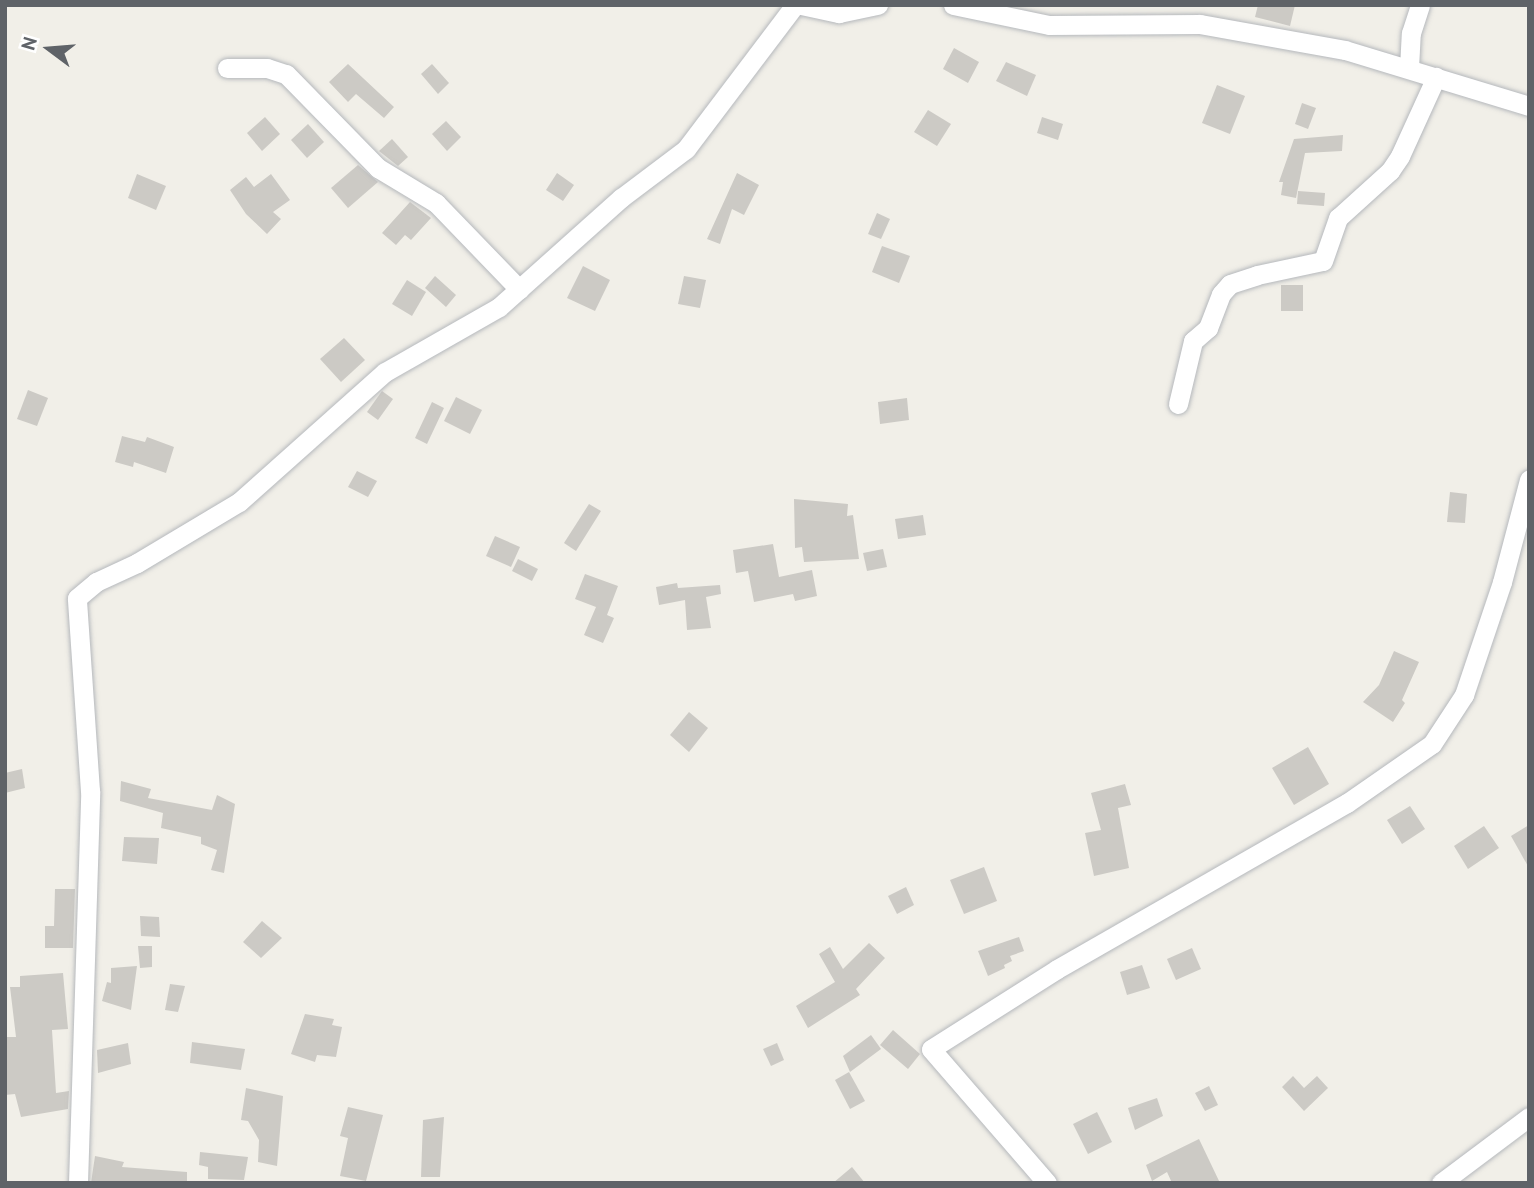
<!DOCTYPE html>
<style>
body{margin:0}
#map{position:relative;width:1534px;height:1188px;overflow:hidden;background:#f1efe8;font-family:"PT Sans",sans-serif}
div>[style]{position:absolute}
.building>*{inset:0;background:#cccac5}
.roads{filter:drop-shadow(0 0 2px #b5b8bc) drop-shadow(0 0 2px #b5b8bc)}
.street>*{height:19px;margin:-9.5px;padding:0 9.5px;transform-origin:9.5px;border-radius:9.5px;background:#fff}
span{translate:-50% -50%;white-space:nowrap;text-align:center;line-height:1.15;-webkit-text-stroke:5px #fff;paint-order:stroke}
.frame{position:absolute;inset:0;border:7px solid #5f6368;pointer-events:none}
.north{position:absolute;left:14px;top:14px;width:70px;height:70px;-webkit-text-stroke:5px #fff;paint-order:stroke;rotate:286deg;font-size:19px;font-weight:700;line-height:28px;text-align:center;color:#5f6368}
.north::after{content:'';display:block;margin:auto;width:24px;height:32px;background:#5f6368;clip-path:polygon(50% 0,100% 100%,50% 72%,0 100%)}
</style>
<div id="map">
<div class="building">
<i style="clip-path:polygon(1258px 5px,1295px 5px,1290px 26px,1255px 17px)"></i>
<i style="clip-path:polygon(954px 48px,979px 62px,968px 83px,943px 69px)"></i>
<i style="clip-path:polygon(1006px 62px,1036px 75px,1027px 96px,996px 81px)"></i>
<i style="clip-path:polygon(348px 64px,394px 107px,384px 118px,356px 94px,348px 102px,329px 82px)"></i>
<i style="clip-path:polygon(432px 64px,449px 83px,438px 94px,421px 74px)"></i>
<i style="clip-path:polygon(1217px 85px,1245px 96px,1230px 134px,1202px 123px)"></i>
<i style="clip-path:polygon(1302px 103px,1316px 108px,1308px 129px,1295px 124px)"></i>
<i style="clip-path:polygon(928px 110px,951px 124px,937px 146px,914px 132px)"></i>
<i style="clip-path:polygon(265px 117px,280px 134px,262px 151px,247px 133px)"></i>
<i style="clip-path:polygon(1042px 117px,1063px 124px,1058px 140px,1037px 133px)"></i>
<i style="clip-path:polygon(446px 121px,461px 137px,447px 151px,432px 134px)"></i>
<i style="clip-path:polygon(308px 124px,324px 142px,307px 158px,291px 140px)"></i>
<i style="clip-path:polygon(1343px 135px,1342px 151px,1305px 153px,1296px 198px,1281px 195px,1283px 182px,1279px 182px,1294px 139px)"></i>
<i style="clip-path:polygon(392px 139px,408px 157px,398px 166px,379px 151px)"></i>
<i style="clip-path:polygon(358px 165px,378px 182px,348px 208px,331px 188px)"></i>
<i style="clip-path:polygon(557px 173px,574px 185px,563px 201px,546px 190px)"></i>
<i style="clip-path:polygon(737px 173px,759px 185px,744px 215px,732px 209px,720px 244px,707px 239px)"></i>
<i style="clip-path:polygon(137px 174px,166px 186px,156px 210px,128px 198px)"></i>
<i style="clip-path:polygon(271px 174px,290px 200px,273px 212px,281px 219px,267px 234px,246px 214px,230px 190px,246px 177px,254px 187px)"></i>
<i style="clip-path:polygon(1298px 191px,1325px 193px,1324px 206px,1297px 204px)"></i>
<i style="clip-path:polygon(410px 202px,431px 218px,411px 240px,405px 235px,396px 245px,382px 233px)"></i>
<i style="clip-path:polygon(877px 213px,890px 219px,881px 239px,868px 234px)"></i>
<i style="clip-path:polygon(882px 246px,910px 256px,899px 283px,872px 272px)"></i>
<i style="clip-path:polygon(583px 266px,610px 280px,595px 311px,567px 298px)"></i>
<i style="clip-path:polygon(435px 276px,456px 295px,446px 307px,425px 288px)"></i>
<i style="clip-path:polygon(684px 276px,706px 280px,700px 308px,678px 304px)"></i>
<i style="clip-path:polygon(407px 280px,426px 292px,412px 316px,392px 304px)"></i>
<i style="clip-path:polygon(1281px 285px,1303px 285px,1303px 311px,1281px 311px)"></i>
<i style="clip-path:polygon(344px 338px,365px 360px,341px 382px,320px 359px)"></i>
<i style="clip-path:polygon(28px 390px,48px 398px,37px 426px,17px 419px)"></i>
<i style="clip-path:polygon(382px 391px,393px 399px,378px 420px,367px 412px)"></i>
<i style="clip-path:polygon(456px 397px,482px 410px,470px 434px,444px 421px)"></i>
<i style="clip-path:polygon(907px 398px,909px 420px,880px 424px,878px 402px)"></i>
<i style="clip-path:polygon(432px 402px,444px 408px,427px 444px,415px 438px)"></i>
<i style="clip-path:polygon(122px 436px,145px 442px,147px 437px,174px 447px,166px 473px,134px 462px,133px 467px,115px 462px)"></i>
<i style="clip-path:polygon(357px 471px,377px 481px,368px 497px,348px 487px)"></i>
<i style="clip-path:polygon(1450px 492px,1467px 494px,1465px 523px,1447px 522px)"></i>
<i style="clip-path:polygon(794px 499px,848px 504px,847px 516px,853px 515px,859px 559px,804px 562px,802px 547px,795px 548px)"></i>
<i style="clip-path:polygon(589px 504px,601px 511px,576px 551px,564px 543px)"></i>
<i style="clip-path:polygon(923px 515px,926px 535px,898px 539px,895px 519px)"></i>
<i style="clip-path:polygon(495px 536px,520px 547px,511px 567px,486px 556px)"></i>
<i style="clip-path:polygon(773px 544px,779px 577px,812px 570px,817px 596px,795px 601px,793px 594px,754px 602px,748px 571px,736px 573px,733px 550px)"></i>
<i style="clip-path:polygon(883px 549px,887px 567px,867px 571px,863px 553px)"></i>
<i style="clip-path:polygon(518px 559px,538px 569px,532px 581px,512px 571px)"></i>
<i style="clip-path:polygon(585px 574px,618px 586px,607px 615px,614px 618px,603px 643px,584px 635px,596px 607px,575px 599px)"></i>
<i style="clip-path:polygon(677px 583px,678px 588px,720px 585px,721px 594px,706px 597px,711px 628px,687px 630px,685px 600px,659px 605px,656px 587px)"></i>
<i style="clip-path:polygon(1394px 651px,1419px 662px,1402px 700px,1405px 703px,1393px 722px,1363px 702px,1379px 685px)"></i>
<i style="clip-path:polygon(689px 712px,708px 728px,689px 752px,670px 735px)"></i>
<i style="clip-path:polygon(1308px 747px,1329px 784px,1294px 805px,1272px 768px)"></i>
<i style="clip-path:polygon(22px 769px,25px 788px,5px 793px,5px 773px)"></i>
<i style="clip-path:polygon(121px 781px,151px 789px,148px 798px,212px 810px,217px 795px,235px 804px,224px 873px,211px 870px,217px 850px,201px 844px,201px 837px,161px 828px,163px 813px,120px 801px)"></i>
<i style="clip-path:polygon(1125px 784px,1131px 805px,1118px 808px,1129px 868px,1094px 876px,1085px 833px,1101px 830px,1091px 793px)"></i>
<i style="clip-path:polygon(1410px 806px,1425px 829px,1402px 844px,1387px 820px)"></i>
<i style="clip-path:polygon(1529px 825px,1529px 868px,1511px 836px)"></i>
<i style="clip-path:polygon(1484px 826px,1499px 848px,1468px 869px,1454px 846px)"></i>
<i style="clip-path:polygon(124px 837px,159px 838px,157px 864px,122px 861px)"></i>
<i style="clip-path:polygon(984px 867px,997px 901px,964px 914px,950px 880px)"></i>
<i style="clip-path:polygon(906px 887px,914px 905px,897px 914px,888px 896px)"></i>
<i style="clip-path:polygon(55px 889px,75px 889px,73px 948px,45px 948px,45px 926px,54px 926px)"></i>
<i style="clip-path:polygon(140px 916px,159px 917px,160px 937px,141px 936px)"></i>
<i style="clip-path:polygon(262px 921px,282px 938px,261px 958px,243px 942px)"></i>
<i style="clip-path:polygon(1019px 937px,1024px 951px,1010px 956px,1012px 961px,1004px 965px,1005px 968px,988px 976px,978px 951px)"></i>
<i style="clip-path:polygon(869px 943px,885px 958px,856px 989px,860px 995px,808px 1028px,796px 1006px,835px 982px,819px 954px,830px 947px,843px 969px)"></i>
<i style="clip-path:polygon(138px 946px,152px 946px,152px 967px,140px 968px)"></i>
<i style="clip-path:polygon(1192px 948px,1201px 969px,1176px 980px,1167px 959px)"></i>
<i style="clip-path:polygon(1142px 965px,1150px 988px,1127px 995px,1120px 972px)"></i>
<i style="clip-path:polygon(137px 966px,131px 1010px,102px 1001px,107px 982px,111px 983px,111px 968px)"></i>
<i style="clip-path:polygon(63px 973px,68px 1029px,52px 1030px,56px 1093px,69px 1091px,68px 1109px,21px 1117px,15px 1094px,5px 1095px,5px 1037px,16px 1037px,10px 987px,20px 987px,20px 976px)"></i>
<i style="clip-path:polygon(170px 984px,185px 986px,178px 1012px,165px 1010px)"></i>
<i style="clip-path:polygon(305px 1014px,334px 1019px,332px 1025px,342px 1027px,336px 1057px,317px 1055px,315px 1062px,291px 1054px)"></i>
<i style="clip-path:polygon(893px 1030px,920px 1054px,908px 1069px,880px 1045px)"></i>
<i style="clip-path:polygon(871px 1035px,881px 1049px,850px 1072px,843px 1056px)"></i>
<i style="clip-path:polygon(192px 1042px,245px 1049px,241px 1070px,190px 1063px)"></i>
<i style="clip-path:polygon(128px 1043px,131px 1064px,98px 1073px,97px 1050px)"></i>
<i style="clip-path:polygon(777px 1043px,784px 1060px,771px 1066px,763px 1049px)"></i>
<i style="clip-path:polygon(849px 1072px,865px 1101px,850px 1109px,835px 1080px)"></i>
<i style="clip-path:polygon(1293px 1076px,1304px 1088px,1317px 1076px,1328px 1088px,1304px 1111px,1282px 1087px)"></i>
<i style="clip-path:polygon(1209px 1086px,1218px 1105px,1205px 1111px,1195px 1093px)"></i>
<i style="clip-path:polygon(246px 1088px,283px 1096px,277px 1166px,258px 1162px,259px 1140px,248px 1121px,241px 1120px)"></i>
<i style="clip-path:polygon(1157px 1098px,1163px 1116px,1135px 1130px,1128px 1108px)"></i>
<i style="clip-path:polygon(348px 1107px,383px 1115px,366px 1181px,340px 1176px,348px 1138px,340px 1136px)"></i>
<i style="clip-path:polygon(1097px 1112px,1112px 1142px,1088px 1154px,1073px 1124px)"></i>
<i style="clip-path:polygon(444px 1117px,440px 1177px,421px 1177px,423px 1120px)"></i>
<i style="clip-path:polygon(1199px 1139px,1220px 1183px,1172px 1183px,1167px 1172px,1152px 1181px,1146px 1165px)"></i>
<i style="clip-path:polygon(200px 1152px,248px 1157px,244px 1180px,208px 1179px,208px 1167px,199px 1165px)"></i>
<i style="clip-path:polygon(95px 1156px,124px 1162px,122px 1167px,187px 1172px,187px 1183px,91px 1183px)"></i>
<i style="clip-path:polygon(852px 1167px,865px 1183px,833px 1183px)"></i>
</div>
<div class="roads">
<div class="street">
<i style="left:801px;top:5px;width:39px;rotate:12deg"></i>
<i style="left:839px;top:13px;width:40px;rotate:-12deg"></i>
<i style="left:953px;top:5px;width:98px;rotate:11.8deg"></i>
<i style="left:1049px;top:25px;width:151px;rotate:-0.4deg"></i>
<i style="left:1200px;top:24px;width:147px;rotate:10.2deg"></i>
<i style="left:1345px;top:50px;width:192px;rotate:16.9deg"></i>
<i style="left:227px;top:68px;width:40px"></i>
<i style="left:267px;top:68px;width:20px;rotate:18deg"></i>
<i style="left:286px;top:74px;width:132px;rotate:45.6deg"></i>
<i style="left:378px;top:168px;width:68px;rotate:31.1deg"></i>
<i style="left:436px;top:203px;width:120px;rotate:46deg"></i>
<i style="left:1409px;top:68px;width:35px;rotate:-87deg"></i>
<i style="left:1411px;top:33px;width:29px;rotate:-72deg"></i>
<i style="left:1178px;top:404px;width:65px;rotate:-76.6deg"></i>
<i style="left:1193px;top:341px;width:20px;rotate:-41deg"></i>
<i style="left:1208px;top:328px;width:36px;rotate:-69deg"></i>
<i style="left:1221px;top:294px;width:13px;rotate:-48deg"></i>
<i style="left:1230px;top:284px;width:28px;rotate:-18deg"></i>
<i style="left:1257px;top:275px;width:67px;rotate:-12deg"></i>
<i style="left:1323px;top:261px;width:46px;rotate:-70.8deg"></i>
<i style="left:1338px;top:218px;width:70px;rotate:-42.1deg"></i>
<i style="left:1390px;top:171px;width:18px;rotate:-56deg"></i>
<i style="left:1400px;top:156px;width:87px;rotate:-65.5deg"></i>
<i style="left:78px;top:1183px;width:392px;rotate:-88.2deg"></i>
<i style="left:90px;top:791px;width:193px;rotate:-93.9deg"></i>
<i style="left:77px;top:598px;width:25px;rotate:-40deg"></i>
<i style="left:96px;top:582px;width:45px;rotate:-24.9deg"></i>
<i style="left:137px;top:563px;width:119px;rotate:-30.9deg"></i>
<i style="left:239px;top:502px;width:195px;rotate:-41.7deg"></i>
<i style="left:385px;top:372px;width:131px;rotate:-29.7deg"></i>
<i style="left:499px;top:307px;width:164px;rotate:-41.8deg"></i>
<i style="left:621px;top:198px;width:81px;rotate:-37deg"></i>
<i style="left:686px;top:149px;width:181px;rotate:-52.9deg"></i>
<i style="left:1047px;top:1183px;width:177px;rotate:-130.9deg"></i>
<i style="left:931px;top:1049px;width:149px;rotate:-32.4deg"></i>
<i style="left:1057px;top:969px;width:334px;rotate:-29.8deg"></i>
<i style="left:1347px;top:803px;width:103px;rotate:-34.8deg"></i>
<i style="left:1432px;top:744px;width:59px;rotate:-56.9deg"></i>
<i style="left:1464px;top:695px;width:119px;rotate:-71.4deg"></i>
<i style="left:1502px;top:582px;width:106px;rotate:-75.2deg"></i>
<i style="left:1441px;top:1183px;width:110px;rotate:-36.9deg"></i>
</div>
</div>
<div class="frame"></div>
<div class="north">N</div>
</div>
